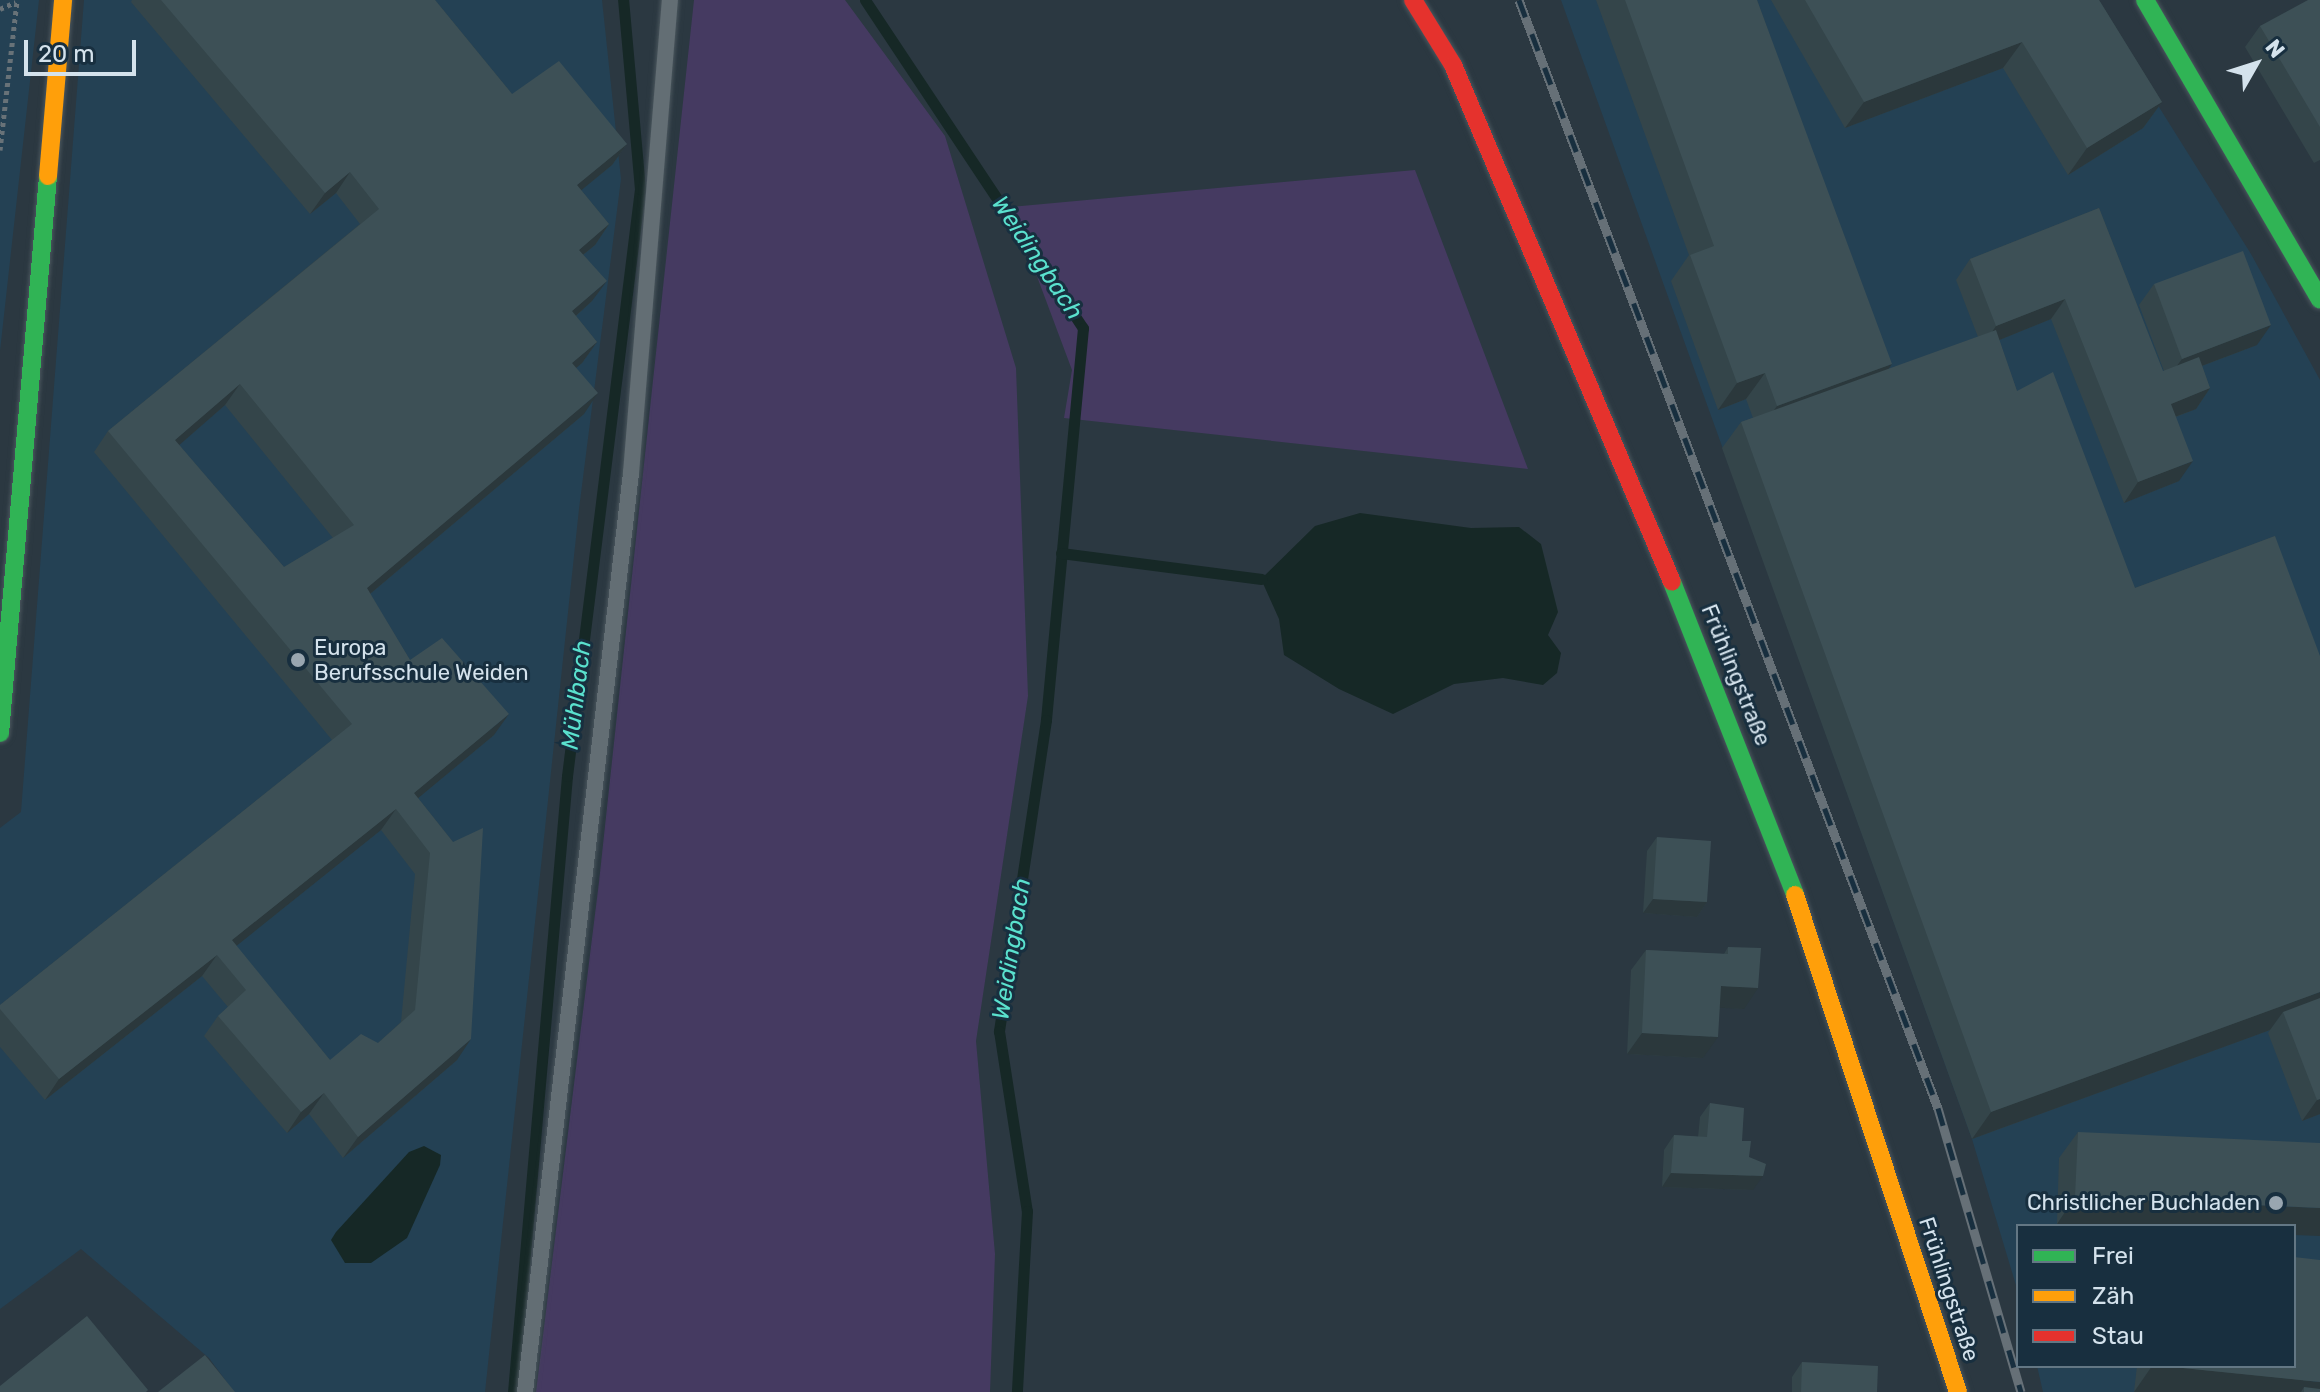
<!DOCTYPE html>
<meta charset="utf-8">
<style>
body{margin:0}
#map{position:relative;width:2320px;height:1392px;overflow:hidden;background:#2b3841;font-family:Rubik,sans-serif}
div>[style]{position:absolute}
.built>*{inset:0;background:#244154}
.green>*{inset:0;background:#453a61}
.water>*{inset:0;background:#162826}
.stream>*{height:11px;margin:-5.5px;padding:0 5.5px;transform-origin:5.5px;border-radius:5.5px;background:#162826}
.path>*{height:5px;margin-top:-2.5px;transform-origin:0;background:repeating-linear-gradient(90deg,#687278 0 4px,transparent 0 8px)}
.roads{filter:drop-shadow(0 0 2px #4a565d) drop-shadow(0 0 2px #4a565d)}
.lane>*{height:16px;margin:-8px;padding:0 8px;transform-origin:8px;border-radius:8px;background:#636e74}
.fast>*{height:18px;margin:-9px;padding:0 9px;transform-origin:9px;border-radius:9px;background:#30b455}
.slow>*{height:18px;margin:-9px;padding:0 9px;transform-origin:9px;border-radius:9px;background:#ff9f0a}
.jam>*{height:18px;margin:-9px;padding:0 9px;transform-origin:9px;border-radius:9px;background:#e5322d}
.rail>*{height:9px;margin-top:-4.5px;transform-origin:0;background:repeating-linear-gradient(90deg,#182f3f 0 18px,#667077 0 36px);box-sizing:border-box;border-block:2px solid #667077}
.wall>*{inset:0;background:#34454a}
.shaded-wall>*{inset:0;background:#2b383c}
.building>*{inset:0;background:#3d5056}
.dots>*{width:22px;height:22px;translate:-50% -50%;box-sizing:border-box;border:4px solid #182f3f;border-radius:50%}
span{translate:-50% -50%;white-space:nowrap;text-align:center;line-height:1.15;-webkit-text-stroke:6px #182f3f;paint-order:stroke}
.poi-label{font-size:22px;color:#d4e2ec}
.left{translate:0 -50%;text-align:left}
.right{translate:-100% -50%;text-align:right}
.street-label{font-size:22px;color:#d4e2ec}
.water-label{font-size:24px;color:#5ae1ce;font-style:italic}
.legend{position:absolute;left:2016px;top:1224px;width:280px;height:144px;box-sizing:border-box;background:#182f3f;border:2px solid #637784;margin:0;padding:10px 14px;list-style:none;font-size:24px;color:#d4e2ec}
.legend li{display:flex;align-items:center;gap:16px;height:40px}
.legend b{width:40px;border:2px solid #637784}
.north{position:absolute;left:2216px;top:24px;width:80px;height:80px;-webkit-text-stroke:6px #182f3f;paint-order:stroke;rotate:51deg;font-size:22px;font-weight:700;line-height:32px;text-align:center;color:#d4e2ec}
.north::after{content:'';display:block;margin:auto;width:28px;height:36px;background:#d4e2ec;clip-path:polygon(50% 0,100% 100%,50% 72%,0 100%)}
.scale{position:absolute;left:24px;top:40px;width:112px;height:36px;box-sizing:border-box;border:4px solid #d4e2ec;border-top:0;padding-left:10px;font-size:24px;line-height:28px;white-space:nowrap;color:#d4e2ec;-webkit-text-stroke:6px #182f3f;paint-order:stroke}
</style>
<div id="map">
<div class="built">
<i style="clip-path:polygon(0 0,39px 0,0 351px)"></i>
<i style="clip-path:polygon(84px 0,602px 0,621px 179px,579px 509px,485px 1392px,234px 1392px,209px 1358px,81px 1249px,0 1309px,0 828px,21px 812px)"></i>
<i style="clip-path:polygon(1561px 0,2092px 0,2251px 254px,2320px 380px,2320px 1392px,2043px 1392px,2037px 1366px,2294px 1366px,2294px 1226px,2018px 1226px,2018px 1292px,1972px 1139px)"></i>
</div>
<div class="green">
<i style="clip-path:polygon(694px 0,845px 0,945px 136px,1016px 368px,1028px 696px,976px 1041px,995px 1254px,990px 1392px,536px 1392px,599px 882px)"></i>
<i style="clip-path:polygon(1415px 170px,1528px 469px,1064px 418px,1072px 370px,1011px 207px)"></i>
</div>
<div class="water">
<i style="clip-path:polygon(1360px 513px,1471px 528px,1519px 527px,1541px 544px,1558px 612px,1548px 635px,1561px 653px,1557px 673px,1543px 685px,1503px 678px,1454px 684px,1393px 714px,1339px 689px,1284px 655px,1279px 619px,1261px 579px,1315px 526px)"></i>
<i style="clip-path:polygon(424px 1146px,441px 1155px,440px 1165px,407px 1238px,371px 1263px,345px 1263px,331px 1240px,336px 1232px,409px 1152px)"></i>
</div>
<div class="stream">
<i style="left:865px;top:0;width:394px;rotate:56.4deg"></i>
<i style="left:1083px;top:328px;width:394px;rotate:95.4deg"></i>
<i style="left:1046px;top:720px;width:315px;rotate:98.6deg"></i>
<i style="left:999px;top:1031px;width:182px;rotate:81.2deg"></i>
<i style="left:1027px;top:1211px;width:181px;rotate:93.2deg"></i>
<i style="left:1061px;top:553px;width:202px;rotate:7.4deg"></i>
<i style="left:513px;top:1392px;width:618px;rotate:-84.99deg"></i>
<i style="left:567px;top:776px;width:592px;rotate:-82.91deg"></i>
<i style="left:640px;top:189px;width:190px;rotate:-95.1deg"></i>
</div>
<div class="path">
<i style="left:0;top:9px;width:17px;rotate:-24deg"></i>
<i style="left:0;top:150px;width:151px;rotate:-83.5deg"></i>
</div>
<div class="roads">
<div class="lane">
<i style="left:525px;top:1392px;width:925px;rotate:-83.42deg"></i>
<i style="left:631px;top:473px;width:475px;rotate:-85.3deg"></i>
</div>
<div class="fast">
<i style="left:2145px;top:0;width:347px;rotate:59.7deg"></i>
<i style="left:1672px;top:582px;width:336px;rotate:68.5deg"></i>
<i style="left:0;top:733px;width:559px;rotate:-85.07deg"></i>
</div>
<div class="slow">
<i style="left:48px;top:176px;width:177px;rotate:-85.1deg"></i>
<i style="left:1795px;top:895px;width:523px;rotate:71.84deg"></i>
</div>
<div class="jam">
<i style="left:1413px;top:0;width:76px;rotate:58.4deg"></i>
<i style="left:1453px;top:65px;width:561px;rotate:67.04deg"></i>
</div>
</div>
<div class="rail">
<i style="left:1519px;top:0;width:1185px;rotate:69.29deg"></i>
<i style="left:1938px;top:1108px;width:296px;rotate:73.7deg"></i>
</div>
<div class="wall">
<i style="clip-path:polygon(evenodd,132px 0,435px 0,512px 94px,627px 144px,612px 165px,581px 190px,609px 224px,595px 245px,583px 255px,592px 301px,576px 316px,597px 342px,582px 363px,576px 368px,584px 414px,370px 594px,410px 660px,494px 735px,418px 798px,453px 842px,457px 1060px,343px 1158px,309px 1114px,287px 1133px,204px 1036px,218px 1016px,228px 1007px,202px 976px,45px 1100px,0 1047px,0 1005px,332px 740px,94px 452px,108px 431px,360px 224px,336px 193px,310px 214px,131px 2px,132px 0,225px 405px,333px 538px,284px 567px,179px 445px,225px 405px,132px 0,381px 830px,415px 874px,401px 1022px,378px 1043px,330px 1060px,236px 946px,381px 830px)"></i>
<i style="clip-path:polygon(1596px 0,1757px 0,1889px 369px,1978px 337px,1956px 280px,1970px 259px,2099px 208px,2163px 371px,2164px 371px,2139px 305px,2154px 284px,2257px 345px,2202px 366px,2210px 388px,2196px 409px,2176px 417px,2179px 481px,2124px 503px,2051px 319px,1999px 340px,2017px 391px,2135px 588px,2275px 536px,2320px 1114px,2302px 1121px,2268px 1033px,2270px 1030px,1972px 1139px,1722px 448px,1741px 422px,1753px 418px,1746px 399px,1718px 410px,1671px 281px,1689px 255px)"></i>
<i style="clip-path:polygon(1771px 0,2099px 0,2162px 102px,2143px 128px,2068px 175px,2003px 68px,1845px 128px)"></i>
<i style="clip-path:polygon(2320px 0,2320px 160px,2314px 163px,2245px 47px,2260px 26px)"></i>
<i style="clip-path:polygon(1657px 837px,1707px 902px,1697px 917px,1643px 913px,1647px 851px)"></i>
<i style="clip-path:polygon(1728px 947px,1744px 1009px,1720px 1007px,1703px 1058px,1627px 1054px,1631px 970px,1646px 950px,1724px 954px)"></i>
<i style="clip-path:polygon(1710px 1103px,1742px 1141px,1749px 1157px,1753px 1190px,1662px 1187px,1664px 1150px,1674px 1135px,1698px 1137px,1700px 1117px)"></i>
<i style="clip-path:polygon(2078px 1132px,2294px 1226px,2102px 1226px,2057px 1224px,2059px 1158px)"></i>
<i style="clip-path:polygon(1802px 1362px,1877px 1392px,1792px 1392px,1792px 1377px)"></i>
<i style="clip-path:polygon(2137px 1366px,2294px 1366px,2320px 1392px,2134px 1392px)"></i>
</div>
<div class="shaded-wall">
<i style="clip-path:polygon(2022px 42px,2003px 68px,1845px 128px,1864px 102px)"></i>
<i style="clip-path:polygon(2162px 102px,2143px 128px,2068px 175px,2087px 148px)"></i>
<i style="clip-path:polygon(627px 144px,612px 165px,562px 206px,577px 185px)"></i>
<i style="clip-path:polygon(350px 172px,336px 193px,310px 214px,325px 193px)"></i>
<i style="clip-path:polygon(609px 224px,595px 245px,564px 270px,579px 250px)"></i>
<i style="clip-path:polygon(607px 281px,592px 301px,558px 332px,572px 311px)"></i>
<i style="clip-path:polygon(2065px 299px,2051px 319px,1982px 347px,1996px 326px)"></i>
<i style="clip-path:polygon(2271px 325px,2257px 345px,2167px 379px,2182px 359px)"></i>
<i style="clip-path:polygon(597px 342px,582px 363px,557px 384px,572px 363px)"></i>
<i style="clip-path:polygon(1892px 364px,1874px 391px,1758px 433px,1777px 406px)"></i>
<i style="clip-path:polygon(1765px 373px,1746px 399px,1718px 410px,1737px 383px)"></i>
<i style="clip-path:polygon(240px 384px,225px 405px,161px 461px,175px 440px)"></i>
<i style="clip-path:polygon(2210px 388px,2196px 409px,2156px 424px,2171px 404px)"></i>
<i style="clip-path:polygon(598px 393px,584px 414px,352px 609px,367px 588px)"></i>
<i style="clip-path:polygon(2193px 461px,2179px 481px,2124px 503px,2138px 482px)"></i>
<i style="clip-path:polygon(509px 714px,494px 735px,399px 814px,414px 793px)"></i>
<i style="clip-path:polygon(396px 809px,381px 830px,220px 959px,232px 940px)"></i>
<i style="clip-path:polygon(1653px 899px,1707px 902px,1697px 917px,1643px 913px)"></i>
<i style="clip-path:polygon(217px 955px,202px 976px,45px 1100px,59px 1079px)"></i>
<i style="clip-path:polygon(1721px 986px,1758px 988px,1744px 1009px,1706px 1007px)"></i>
<i style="clip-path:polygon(2320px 992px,2320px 1012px,2283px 1012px,2270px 1030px,1972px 1139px,1991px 1112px)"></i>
<i style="clip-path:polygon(1642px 1033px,1718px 1037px,1703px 1058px,1627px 1054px)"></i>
<i style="clip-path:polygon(471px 1039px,457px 1060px,343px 1158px,358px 1137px)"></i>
<i style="clip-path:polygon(324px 1093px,309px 1114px,287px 1133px,301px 1112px)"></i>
<i style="clip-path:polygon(2320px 1099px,2320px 1114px,2302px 1121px,2317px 1100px)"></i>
<i style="clip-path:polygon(1671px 1173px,1763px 1176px,1753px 1190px,1662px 1187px)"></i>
<i style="clip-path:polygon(2075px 1197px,2320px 1208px,2320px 1236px,2294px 1235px,2294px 1226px,2102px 1226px,2057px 1224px)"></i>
<i style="clip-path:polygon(2152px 1366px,2163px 1366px,2320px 1382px,2320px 1392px,2304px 1387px,2301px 1392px,2134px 1392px)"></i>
</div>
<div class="building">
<i style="clip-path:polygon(evenodd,161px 0,435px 0,512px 94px,559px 61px,627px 144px,577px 185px,609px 224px,579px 250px,607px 281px,572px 311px,597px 342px,572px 363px,598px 393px,367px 588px,410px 660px,442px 638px,509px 714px,414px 793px,453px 842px,483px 828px,471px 1039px,358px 1137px,324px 1093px,301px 1112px,218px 1016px,246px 990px,217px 955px,59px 1079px,0 1009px,0 1005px,352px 724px,108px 431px,379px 209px,350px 172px,325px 193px,161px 0,240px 384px,354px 525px,284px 567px,175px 440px,240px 384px,161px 0,396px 809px,430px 853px,415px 1010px,378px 1043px,361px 1034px,330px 1060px,232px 940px,396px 809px)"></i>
<i style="clip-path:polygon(1625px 0,1757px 0,1892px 364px,1777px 406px,1765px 373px,1737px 383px,1690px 255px,1714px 246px)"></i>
<i style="clip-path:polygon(1805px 0,2099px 0,2162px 102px,2087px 148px,2022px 42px,1864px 102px)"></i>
<i style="clip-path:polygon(2308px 0,2320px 0,2320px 127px,2260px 26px)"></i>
<i style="clip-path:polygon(2099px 208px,2163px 371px,2199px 357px,2210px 388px,2171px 404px,2193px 461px,2138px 482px,2065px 299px,1996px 326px,1970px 259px)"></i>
<i style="clip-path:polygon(2243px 251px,2271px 325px,2182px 359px,2154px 284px)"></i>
<i style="clip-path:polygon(1996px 330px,2017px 391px,2053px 372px,2135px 588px,2275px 536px,2320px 656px,2320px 992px,1991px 1112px,1741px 422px)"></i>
<i style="clip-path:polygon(1657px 837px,1711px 841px,1707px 902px,1653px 899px)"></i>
<i style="clip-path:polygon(1728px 947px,1761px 948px,1758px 988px,1721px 986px,1718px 1037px,1642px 1033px,1646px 950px,1728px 954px)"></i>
<i style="clip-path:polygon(2320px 998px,2320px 1099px,2317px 1100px,2283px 1012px)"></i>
<i style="clip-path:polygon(1710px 1103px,1744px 1108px,1742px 1141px,1751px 1141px,1749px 1157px,1766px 1164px,1763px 1176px,1671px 1173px,1674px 1135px,1707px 1137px)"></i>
<i style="clip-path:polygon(2078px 1132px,2320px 1143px,2320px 1208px,2075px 1197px)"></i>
<i style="clip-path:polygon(2294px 1257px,2320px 1260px,2320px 1382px,2163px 1366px,2294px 1366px)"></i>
<i style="clip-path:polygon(87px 1316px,148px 1390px,146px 1392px,0 1392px,0 1386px)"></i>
<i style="clip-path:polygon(205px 1355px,235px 1392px,158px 1392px)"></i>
<i style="clip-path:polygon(1802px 1362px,1878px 1366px,1877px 1392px,1801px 1392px)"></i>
<i style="clip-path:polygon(2304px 1387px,2320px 1389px,2320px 1392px,2304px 1392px)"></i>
</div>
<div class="dots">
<i style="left:298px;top:660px;background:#99a6b0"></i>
<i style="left:2276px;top:1203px;background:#99a6b0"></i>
</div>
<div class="poi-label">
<span class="left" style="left:314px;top:660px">Europa<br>Berufsschule Weiden</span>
<span class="right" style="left:2260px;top:1203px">Christlicher Buchladen</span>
</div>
<div class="street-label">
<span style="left:1736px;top:675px;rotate:68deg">Frühlingstraße</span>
<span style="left:1949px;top:1289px;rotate:72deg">Frühlingstraße</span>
</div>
<div class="water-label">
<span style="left:1037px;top:258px;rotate:56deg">Weidingbach</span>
<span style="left:577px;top:695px;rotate:-83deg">Mühlbach</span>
<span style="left:1012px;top:949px;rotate:-81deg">Weidingbach</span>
</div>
<ul class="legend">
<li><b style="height:10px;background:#30b455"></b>Frei</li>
<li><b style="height:10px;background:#ff9f0a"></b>Zäh</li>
<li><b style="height:10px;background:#e5322d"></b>Stau</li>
</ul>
<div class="north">N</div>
<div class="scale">20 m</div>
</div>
